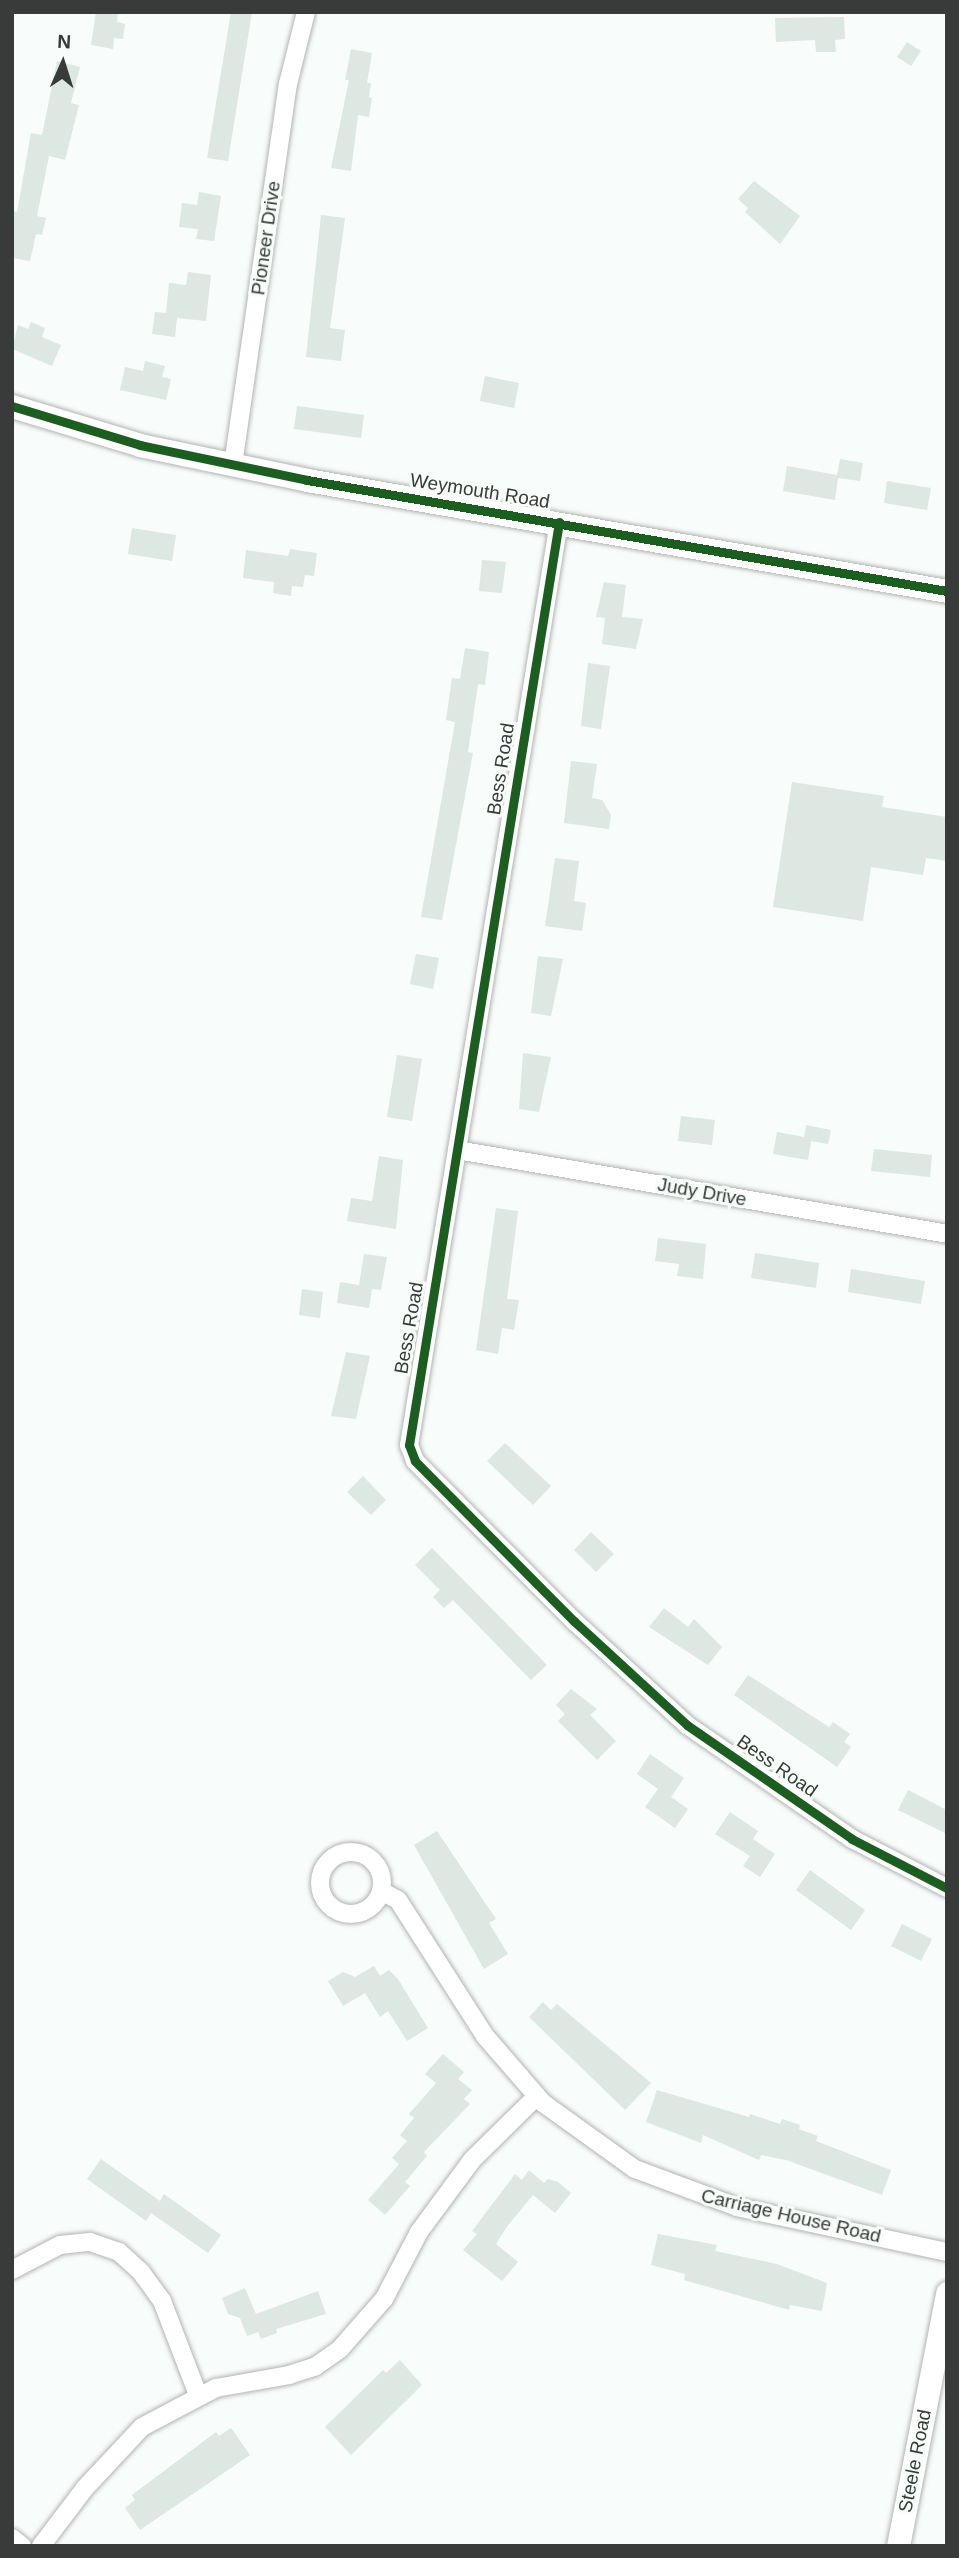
<!DOCTYPE html>
<style>
body{margin:0}
#map{position:relative;width:959px;height:2558px;overflow:hidden;background:#f8fcfa;font-family:Arial,sans-serif}
div>[style]{position:absolute}
.building>*{inset:0;background:#dce8e1}
.roads{filter:drop-shadow(0 0 2px #b2b4b2) drop-shadow(0 0 2px #b2b4b2)}
.minor>*{height:18px;margin:-9px;padding:0 9px;transform-origin:9px;border-radius:9px;background:#fefffe}
.minor>.ring{margin:-9px;padding:0;box-sizing:content-box;background:none;border:18px solid #fefffe;border-radius:50%}
.tertiary>*{height:23px;margin:-11.5px;padding:0 11.5px;transform-origin:11.5px;border-radius:11.5px;background:#fefffe}
.cycleway>*{height:9px;margin:-4.5px;padding:0 4.5px;transform-origin:4.5px;border-radius:4.5px;background:#1b5e20}
span{translate:-50% -50%;white-space:nowrap;text-align:center;line-height:1.15;-webkit-text-stroke:6px #f7fdf9;paint-order:stroke}
.street-label{font-size:19px;color:#393b3a}
.frame{position:absolute;inset:0;border:14px solid #393b3a;pointer-events:none}
.north{position:absolute;left:28px;top:28px;width:70px;height:70px;-webkit-text-stroke:5px #f7fdf9;paint-order:stroke;rotate:3deg;font-size:19px;font-weight:700;line-height:28px;text-align:center;color:#393b3a}
.north::after{content:'';display:block;margin:auto;width:24px;height:32px;background:#393b3a;clip-path:polygon(50% 0,100% 100%,50% 72%,0 100%)}
</style>
<div id="map">
<div class="building">
<i style="clip-path:polygon(96px 12px,118px 12px,117px 22px,125px 24px,123px 39px,114px 38px,113px 49px,91px 45px)"></i>
<i style="clip-path:polygon(231px 12px,252px 12px,228px 161px,207px 158px)"></i>
<i style="clip-path:polygon(844px 17px,845px 39px,835px 40px,836px 52px,816px 52px,815px 40px,776px 42px,775px 18px)"></i>
<i style="clip-path:polygon(907px 42px,921px 51px,911px 66px,897px 57px)"></i>
<i style="clip-path:polygon(351px 49px,372px 53px,367px 83px,371px 83px,369px 97px,372px 98px,369px 117px,358px 115px,351px 171px,331px 168px,349px 80px,345px 80px)"></i>
<i style="clip-path:polygon(57px 61px,80px 67px,71px 103px,79px 105px,65px 160px,49px 156px,37px 216px,46px 218px,42px 235px,36px 234px,30px 261px,12px 258px,12px 211px,17px 212px,31px 133px,42px 135px)"></i>
<i style="clip-path:polygon(754px 181px,800px 216px,780px 244px,745px 212px,748px 208px,738px 199px)"></i>
<i style="clip-path:polygon(199px 192px,221px 196px,214px 241px,196px 239px,198px 229px,179px 227px,182px 203px,197px 205px)"></i>
<i style="clip-path:polygon(321px 215px,345px 218px,330px 328px,345px 330px,341px 361px,306px 357px)"></i>
<i style="clip-path:polygon(188px 272px,211px 275px,206px 321px,177px 318px,175px 337px,152px 334px,155px 312px,166px 313px,169px 283px,186px 285px)"></i>
<i style="clip-path:polygon(31px 322px,45px 328px,42px 337px,61px 345px,52px 366px,12px 349px,18px 325px,28px 329px)"></i>
<i style="clip-path:polygon(145px 361px,165px 366px,162px 377px,171px 379px,166px 400px,120px 390px,125px 367px,143px 371px)"></i>
<i style="clip-path:polygon(485px 376px,519px 383px,514px 408px,480px 401px)"></i>
<i style="clip-path:polygon(297px 406px,364px 415px,361px 438px,294px 429px)"></i>
<i style="clip-path:polygon(840px 459px,863px 463px,860px 481px,838px 478px,835px 500px,783px 491px,787px 466px,837px 475px)"></i>
<i style="clip-path:polygon(887px 481px,931px 488px,927px 510px,884px 503px)"></i>
<i style="clip-path:polygon(132px 528px,176px 535px,172px 561px,128px 554px)"></i>
<i style="clip-path:polygon(290px 549px,317px 553px,314px 576px,305px 575px,303px 587px,292px 586px,291px 596px,273px 593px,274px 582px,243px 578px,246px 550px,288px 556px)"></i>
<i style="clip-path:polygon(482px 560px,506px 562px,502px 593px,479px 591px)"></i>
<i style="clip-path:polygon(604px 582px,626px 585px,622px 617px,643px 619px,636px 649px,602px 644px,605px 618px,596px 617px)"></i>
<i style="clip-path:polygon(465px 648px,489px 652px,485px 685px,478px 684px,468px 752px,473px 753px,442px 920px,421px 917px,455px 722px,446px 720px,452px 678px,460px 679px)"></i>
<i style="clip-path:polygon(588px 663px,610px 666px,601px 729px,581px 726px)"></i>
<i style="clip-path:polygon(571px 761px,597px 764px,592px 798px,602px 800px,611px 815px,609px 829px,564px 823px)"></i>
<i style="clip-path:polygon(792px 782px,884px 796px,882px 807px,947px 817px,947px 861px,926px 858px,923px 875px,871px 867px,863px 921px,773px 907px)"></i>
<i style="clip-path:polygon(555px 858px,579px 861px,574px 901px,586px 903px,582px 931px,545px 926px)"></i>
<i style="clip-path:polygon(416px 954px,439px 958px,433px 989px,410px 984px)"></i>
<i style="clip-path:polygon(538px 956px,563px 959px,551px 1016px,531px 1013px)"></i>
<i style="clip-path:polygon(523px 1053px,551px 1057px,539px 1112px,519px 1109px)"></i>
<i style="clip-path:polygon(397px 1055px,422px 1059px,412px 1121px,387px 1117px)"></i>
<i style="clip-path:polygon(681px 1116px,715px 1120px,712px 1145px,678px 1141px)"></i>
<i style="clip-path:polygon(806px 1125px,831px 1130px,828px 1144px,811px 1141px,808px 1160px,773px 1154px,777px 1132px,804px 1137px)"></i>
<i style="clip-path:polygon(874px 1149px,932px 1155px,930px 1177px,871px 1171px)"></i>
<i style="clip-path:polygon(379px 1156px,403px 1160px,396px 1229px,347px 1221px,351px 1198px,372px 1201px)"></i>
<i style="clip-path:polygon(496px 1208px,518px 1211px,507px 1299px,519px 1300px,514px 1330px,502px 1328px,498px 1354px,476px 1350px)"></i>
<i style="clip-path:polygon(658px 1238px,706px 1244px,703px 1279px,677px 1276px,679px 1264px,655px 1261px)"></i>
<i style="clip-path:polygon(755px 1253px,819px 1263px,816px 1288px,751px 1278px)"></i>
<i style="clip-path:polygon(364px 1254px,387px 1257px,381px 1290px,372px 1289px,369px 1308px,337px 1303px,340px 1282px,359px 1285px)"></i>
<i style="clip-path:polygon(851px 1269px,925px 1281px,921px 1304px,848px 1292px)"></i>
<i style="clip-path:polygon(302px 1289px,323px 1292px,320px 1318px,299px 1315px)"></i>
<i style="clip-path:polygon(346px 1352px,370px 1356px,356px 1419px,331px 1416px)"></i>
<i style="clip-path:polygon(505px 1443px,551px 1486px,533px 1505px,487px 1461px)"></i>
<i style="clip-path:polygon(363px 1476px,386px 1500px,371px 1515px,347px 1492px)"></i>
<i style="clip-path:polygon(591px 1532px,614px 1554px,596px 1572px,574px 1550px)"></i>
<i style="clip-path:polygon(432px 1548px,547px 1665px,531px 1680px,453px 1600px,444px 1608px,433px 1597px,440px 1590px,415px 1565px)"></i>
<i style="clip-path:polygon(664px 1608px,688px 1627px,694px 1619px,722px 1647px,708px 1665px,649px 1627px)"></i>
<i style="clip-path:polygon(748px 1675px,829px 1727px,833px 1722px,850px 1734px,844px 1742px,851px 1747px,837px 1767px,734px 1695px)"></i>
<i style="clip-path:polygon(571px 1689px,597px 1709px,590px 1715px,616px 1741px,597px 1760px,558px 1721px,565px 1714px,556px 1705px)"></i>
<i style="clip-path:polygon(650px 1754px,684px 1778px,671px 1797px,688px 1809px,675px 1828px,645px 1807px,658px 1789px,637px 1774px)"></i>
<i style="clip-path:polygon(908px 1790px,947px 1810px,947px 1834px,898px 1810px)"></i>
<i style="clip-path:polygon(730px 1812px,758px 1831px,753px 1839px,775px 1854px,760px 1877px,743px 1866px,750px 1856px,715px 1834px)"></i>
<i style="clip-path:polygon(437px 1831px,496px 1919px,489px 1923px,508px 1954px,484px 1969px,414px 1845px)"></i>
<i style="clip-path:polygon(810px 1870px,865px 1910px,851px 1930px,796px 1890px)"></i>
<i style="clip-path:polygon(902px 1924px,932px 1939px,921px 1961px,891px 1946px)"></i>
<i style="clip-path:polygon(374px 1966px,380px 1976px,389px 1970px,398px 1979px,428px 2028px,407px 2041px,388px 2011px,380px 2017px,365px 1993px,343px 2006px,328px 1981px,343px 1972px,355px 1977px)"></i>
<i style="clip-path:polygon(543px 2002px,551px 2010px,557px 2004px,651px 2083px,625px 2110px,529px 2017px)"></i>
<i style="clip-path:polygon(443px 2054px,464px 2072px,458px 2079px,472px 2090px,464px 2099px,470px 2104px,424px 2152px,427px 2156px,405px 2182px,410px 2186px,385px 2215px,368px 2200px,399px 2164px,392px 2158px,407px 2141px,400px 2135px,414px 2118px,409px 2114px,436px 2083px,425px 2074px)"></i>
<i style="clip-path:polygon(657px 2090px,749px 2117px,750px 2114px,780px 2124px,782px 2119px,800px 2125px,799px 2129px,818px 2136px,816px 2141px,891px 2170px,882px 2195px,786px 2160px,761px 2155px,759px 2160px,703px 2135px,701px 2143px,646px 2122px)"></i>
<i style="clip-path:polygon(101px 2159px,160px 2201px,164px 2194px,221px 2235px,208px 2253px,151px 2213px,146px 2221px,87px 2179px)"></i>
<i style="clip-path:polygon(529px 2170px,544px 2183px,548px 2179px,558px 2182px,571px 2193px,555px 2213px,533px 2195px,506px 2228px,496px 2244px,518px 2262px,502px 2281px,463px 2250px,477px 2234px,472px 2231px,515px 2174px,522px 2180px)"></i>
<i style="clip-path:polygon(658px 2234px,717px 2245px,715px 2251px,777px 2264px,827px 2283px,822px 2311px,790px 2305px,789px 2310px,684px 2280px,685px 2274px,651px 2265px)"></i>
<i style="clip-path:polygon(245px 2288px,256px 2314px,318px 2291px,326px 2314px,276px 2329px,277px 2333px,261px 2339px,258px 2332px,247px 2336px,240px 2318px,228px 2314px,222px 2298px)"></i>
<i style="clip-path:polygon(400px 2360px,422px 2385px,351px 2455px,325px 2427px,383px 2370px,386px 2373px)"></i>
<i style="clip-path:polygon(231px 2428px,250px 2455px,140px 2530px,125px 2508px,135px 2500px,132px 2495px,216px 2432px,219px 2436px)"></i>
</div>
<div class="roads">
<div class="minor">
<i style="left:233px;top:465px;width:385px;rotate:-81.8deg"></i>
<i style="left:288px;top:84px;width:74px;rotate:-76deg"></i>
<i style="left:559px;top:522px;width:935px;rotate:99.23deg"></i>
<i style="left:409px;top:1445px;width:17px;rotate:69deg"></i>
<i style="left:415px;top:1461px;width:226px;rotate:45.2deg"></i>
<i style="left:574px;top:1621px;width:154px;rotate:42.6deg"></i>
<i style="left:687px;top:1725px;width:201px;rotate:34.6deg"></i>
<i style="left:852px;top:1839px;width:107px;rotate:27.3deg"></i>
<i style="left:457px;top:1150px;width:497px;rotate:9.7deg"></i>
<i class="ring" style="left:320px;top:1852px;width:44px;height:44px"></i>
<i style="left:381px;top:1891px;width:19px;rotate:28deg"></i>
<i style="left:398px;top:1900px;width:161px;rotate:57.4deg"></i>
<i style="left:485px;top:2036px;width:89px;rotate:49.1deg"></i>
<i style="left:543px;top:2103px;width:113px;rotate:35.7deg"></i>
<i style="left:635px;top:2169px;width:109px;rotate:20.4deg"></i>
<i style="left:737px;top:2207px;width:215px;rotate:12.1deg"></i>
<i style="left:12px;top:2270px;width:54px;rotate:-27.5deg"></i>
<i style="left:60px;top:2245px;width:30px;rotate:-6deg"></i>
<i style="left:90px;top:2242px;width:31px;rotate:19deg"></i>
<i style="left:119px;top:2252px;width:30px;rotate:42deg"></i>
<i style="left:141px;top:2272px;width:36px;rotate:54deg"></i>
<i style="left:162px;top:2301px;width:101px;rotate:69deg"></i>
<i style="left:12px;top:2538px;width:13px;rotate:39deg"></i>
<i style="left:41px;top:2546px;width:73px;rotate:-52.8deg"></i>
<i style="left:85px;top:2488px;width:83px;rotate:-46.9deg"></i>
<i style="left:142px;top:2427px;width:84px;rotate:-27.8deg"></i>
<i style="left:216px;top:2388px;width:74px;rotate:-10.1deg"></i>
<i style="left:289px;top:2375px;width:28px;rotate:-18deg"></i>
<i style="left:316px;top:2366px;width:29px;rotate:-35deg"></i>
<i style="left:340px;top:2349px;width:67px;rotate:-48.7deg"></i>
<i style="left:384px;top:2299px;width:76px;rotate:-62.4deg"></i>
<i style="left:419px;top:2232px;width:89px;rotate:-53.6deg"></i>
<i style="left:472px;top:2160px;width:91px;rotate:-44.6deg"></i>
</div>
<div class="tertiary">
<i style="left:12px;top:406px;width:134px;rotate:16.9deg"></i>
<i style="left:140px;top:445px;width:171px;rotate:11.8deg"></i>
<i style="left:307px;top:480px;width:650px;rotate:9.84deg"></i>
<i style="left:898px;top:2546px;width:258px;rotate:-79deg"></i>
</div>
</div>
<div class="cycleway">
<i style="left:12px;top:406px;width:134px;rotate:16.9deg"></i>
<i style="left:140px;top:445px;width:171px;rotate:11.8deg"></i>
<i style="left:307px;top:480px;width:650px;rotate:9.84deg"></i>
<i style="left:559px;top:522px;width:935px;rotate:99.23deg"></i>
<i style="left:409px;top:1445px;width:17px;rotate:69deg"></i>
<i style="left:415px;top:1461px;width:226px;rotate:45.2deg"></i>
<i style="left:574px;top:1621px;width:154px;rotate:42.6deg"></i>
<i style="left:687px;top:1725px;width:201px;rotate:34.6deg"></i>
<i style="left:852px;top:1839px;width:107px;rotate:27.3deg"></i>
</div>
<div class="street-label">
<span style="left:266px;top:238px;rotate:-82deg">Pioneer Drive</span>
<span style="left:480px;top:491px;rotate:9deg">Weymouth Road</span>
<span style="left:501px;top:769px;rotate:-81deg">Bess Road</span>
<span style="left:702px;top:1192px;rotate:10deg">Judy Drive</span>
<span style="left:409px;top:1328px;rotate:-80deg">Bess Road</span>
<span style="left:777px;top:1766px;rotate:35deg">Bess Road</span>
<span style="left:791px;top:2216px;rotate:13deg">Carriage House Road</span>
<span style="left:915px;top:2461px;rotate:-79deg">Steele Road</span>
</div>
<div class="frame"></div>
<div class="north">N</div>
</div>
